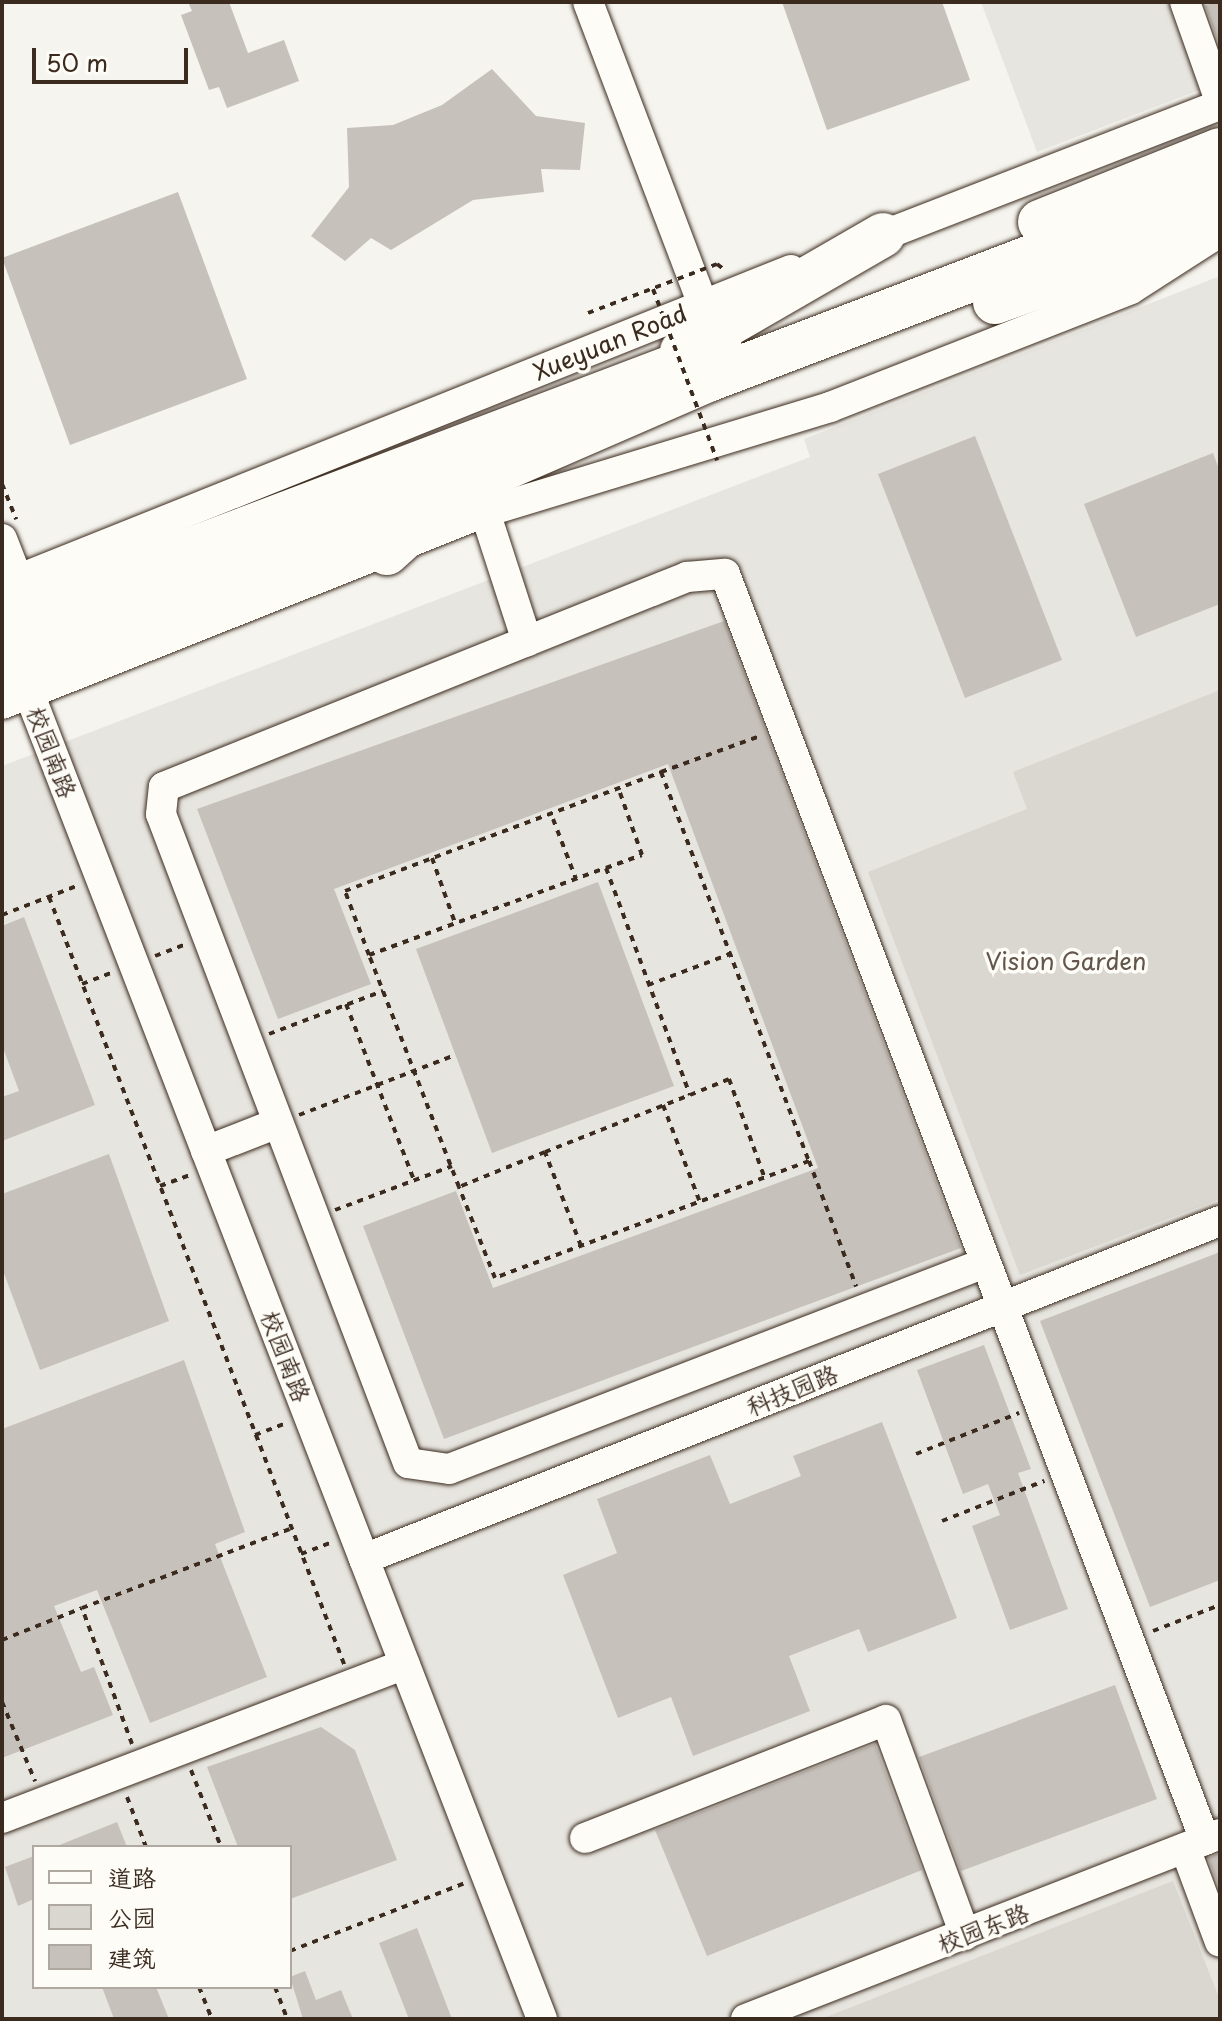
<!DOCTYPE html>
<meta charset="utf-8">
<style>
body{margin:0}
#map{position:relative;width:1222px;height:2021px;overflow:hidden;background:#f5f4ee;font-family:"Playpen Sans","LXGW WenKai TC",sans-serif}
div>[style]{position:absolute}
.built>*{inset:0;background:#e7e5df}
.green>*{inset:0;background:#dad6d0}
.building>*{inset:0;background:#c7c1bb}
.path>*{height:4px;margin-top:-2px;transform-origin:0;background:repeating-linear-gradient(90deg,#3b2a1e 0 6px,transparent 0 12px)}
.roads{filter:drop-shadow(0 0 2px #3b2a1e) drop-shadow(0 0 2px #3b2a1e)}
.minor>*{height:30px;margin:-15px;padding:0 15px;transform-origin:15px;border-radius:15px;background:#fdfcf7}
.highway>*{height:44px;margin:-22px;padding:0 22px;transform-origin:22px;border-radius:22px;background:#fdfcf7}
.path-bridge>*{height:4px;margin-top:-2px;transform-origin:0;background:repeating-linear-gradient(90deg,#3b2a1e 0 6px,transparent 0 12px)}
span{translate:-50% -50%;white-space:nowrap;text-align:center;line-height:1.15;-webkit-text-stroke:7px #fdfcf7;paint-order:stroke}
.street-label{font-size:24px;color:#3b2a1e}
.park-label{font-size:24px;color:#63554a}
.frame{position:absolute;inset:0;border:4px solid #3b2a1e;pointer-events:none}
.legend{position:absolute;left:32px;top:1845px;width:260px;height:144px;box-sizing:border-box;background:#fdfcf7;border:2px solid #afa8a0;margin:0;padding:10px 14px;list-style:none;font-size:24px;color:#3b2a1e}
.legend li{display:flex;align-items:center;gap:16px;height:40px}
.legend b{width:40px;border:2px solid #afa8a0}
.scale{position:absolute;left:32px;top:48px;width:156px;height:36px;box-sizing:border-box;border:4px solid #3b2a1e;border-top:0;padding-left:10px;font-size:24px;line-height:28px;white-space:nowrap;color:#3b2a1e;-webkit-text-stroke:6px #fdfcf7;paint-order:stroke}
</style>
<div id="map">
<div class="built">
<i style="clip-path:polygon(981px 2px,1220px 2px,1220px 82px,1037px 152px)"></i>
<i style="clip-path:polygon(evenodd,1220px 276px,1220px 2019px,2px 2019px,2px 766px,810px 457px,804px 439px,1220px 276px,34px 1847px,290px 1847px,290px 1987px,34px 1987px,34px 1847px)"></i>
</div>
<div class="green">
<i style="clip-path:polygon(1220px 690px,1220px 1199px,1020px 1275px,868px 872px,1027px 809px,1013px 772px)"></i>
<i style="clip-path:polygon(1173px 1881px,1220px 2000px,1220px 2019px,821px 2019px)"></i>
</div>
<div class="building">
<i style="clip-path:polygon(188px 2px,229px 2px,248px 53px,284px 40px,299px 81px,227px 108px,219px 87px,209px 90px,181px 15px,192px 11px)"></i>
<i style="clip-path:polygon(782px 2px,942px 2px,970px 80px,827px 130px)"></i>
<i style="clip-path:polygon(1220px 2px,1220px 47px,1205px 5px)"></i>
<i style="clip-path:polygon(492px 69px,536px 116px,585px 123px,580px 170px,541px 169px,544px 192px,473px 200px,391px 250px,371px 238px,345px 261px,311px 236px,349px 187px,347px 128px,393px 125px,442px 105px)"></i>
<i style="clip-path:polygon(178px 192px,247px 379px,70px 445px,2px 258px)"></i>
<i style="clip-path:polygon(975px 436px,1062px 660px,965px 698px,878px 474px)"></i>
<i style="clip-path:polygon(1213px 453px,1220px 472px,1220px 604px,1136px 637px,1084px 504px)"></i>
<i style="clip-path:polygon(724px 621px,961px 1248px,444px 1439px,363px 1226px,456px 1191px,493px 1288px,818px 1168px,668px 764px,334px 889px,371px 984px,278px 1019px,197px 809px)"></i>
<i style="clip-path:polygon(598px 882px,674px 1086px,492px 1153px,416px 949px)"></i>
<i style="clip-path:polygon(24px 917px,95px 1105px,2px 1141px,2px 1097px,19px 1091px,2px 1045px,2px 926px)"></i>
<i style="clip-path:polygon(109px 1154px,169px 1321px,40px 1370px,2px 1268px,2px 1194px)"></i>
<i style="clip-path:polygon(1220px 1252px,1220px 1580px,1150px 1607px,1040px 1321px)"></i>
<i style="clip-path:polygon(984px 1345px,1031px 1469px,1018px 1473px,1068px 1609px,1010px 1630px,972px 1526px,1000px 1515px,988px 1484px,963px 1494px,917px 1370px)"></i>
<i style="clip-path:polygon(184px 1360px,245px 1532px,215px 1544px,267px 1677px,150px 1723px,97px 1590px,54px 1606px,81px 1672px,94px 1667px,113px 1715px,2px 1758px,2px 1429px)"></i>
<i style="clip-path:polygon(882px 1422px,957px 1618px,868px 1652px,859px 1629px,789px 1656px,810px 1711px,693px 1756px,671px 1697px,618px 1718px,563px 1575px,617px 1553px,597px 1499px,710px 1455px,730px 1504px,801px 1476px,793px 1456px)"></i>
<i style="clip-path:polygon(1115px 1685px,1157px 1799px,961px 1871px,919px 1757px)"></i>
<i style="clip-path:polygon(321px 1727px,355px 1750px,397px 1860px,290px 1899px,290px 1847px,238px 1847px,207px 1767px)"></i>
<i style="clip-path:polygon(875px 1744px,922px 1870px,707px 1956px,655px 1830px)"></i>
<i style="clip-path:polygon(117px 1822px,127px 1847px,57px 1847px,57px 1846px)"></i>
<i style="clip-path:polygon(1220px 1853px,1220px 1890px,1208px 1858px)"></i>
<i style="clip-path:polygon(34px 1856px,34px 1899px,18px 1906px,5px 1867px)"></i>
<i style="clip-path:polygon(417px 1928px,452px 2019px,409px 2019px,379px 1943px)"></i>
<i style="clip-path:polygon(305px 1971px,316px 2000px,341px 1990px,353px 2019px,303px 2019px,290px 1977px)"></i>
<i style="clip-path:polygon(102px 1987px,156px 1987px,169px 2019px,114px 2019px)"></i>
</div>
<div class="path">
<i style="left:717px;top:264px;width:11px;rotate:38deg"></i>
<i style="left:2px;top:484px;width:38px;rotate:68deg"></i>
<i style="left:661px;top:772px;width:105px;rotate:-20deg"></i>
<i style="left:553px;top:819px;width:64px;rotate:69deg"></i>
<i style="left:432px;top:858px;width:69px;rotate:70.5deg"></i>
<i style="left:606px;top:868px;width:38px;rotate:-20deg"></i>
<i style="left:642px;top:855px;width:66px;rotate:-109.5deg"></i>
<i style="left:49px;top:897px;width:822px;rotate:68.96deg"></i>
<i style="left:2px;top:915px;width:83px;rotate:-21.3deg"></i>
<i style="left:369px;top:955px;width:68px;rotate:-110.6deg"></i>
<i style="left:345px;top:891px;width:338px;rotate:-20.6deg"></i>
<i style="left:661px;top:772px;width:416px;rotate:69.2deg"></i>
<i style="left:809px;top:1161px;width:335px;rotate:159.6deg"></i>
<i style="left:495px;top:1278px;width:98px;rotate:-111.6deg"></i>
<i style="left:155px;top:956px;width:31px;rotate:-21deg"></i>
<i style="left:82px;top:984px;width:34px;rotate:-21deg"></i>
<i style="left:648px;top:985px;width:88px;rotate:-20.7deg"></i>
<i style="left:346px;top:1004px;width:189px;rotate:68.9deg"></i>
<i style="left:269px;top:1034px;width:122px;rotate:-20.7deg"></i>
<i style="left:663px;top:1105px;width:102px;rotate:69.2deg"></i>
<i style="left:299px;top:1115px;width:167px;rotate:-21deg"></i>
<i style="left:545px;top:1152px;width:156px;rotate:-21.5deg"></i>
<i style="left:809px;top:1161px;width:134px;rotate:69.4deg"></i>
<i style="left:160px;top:1186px;width:33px;rotate:-20deg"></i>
<i style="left:335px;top:1210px;width:125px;rotate:-20.6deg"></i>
<i style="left:581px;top:1246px;width:101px;rotate:-111deg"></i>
<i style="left:545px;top:1152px;width:93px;rotate:157.9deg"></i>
<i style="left:459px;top:1187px;width:249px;rotate:-111.2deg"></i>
<i style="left:369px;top:955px;width:252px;rotate:-20.2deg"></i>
<i style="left:606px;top:868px;width:242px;rotate:69.7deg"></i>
<i style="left:690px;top:1095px;width:42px;rotate:-22.3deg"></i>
<i style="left:729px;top:1079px;width:103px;rotate:70.2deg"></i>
<i style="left:255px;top:1435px;width:34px;rotate:-21deg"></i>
<i style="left:916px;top:1454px;width:111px;rotate:-21.7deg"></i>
<i style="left:942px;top:1521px;width:110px;rotate:-21.4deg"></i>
<i style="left:301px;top:1554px;width:34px;rotate:-21deg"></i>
<i style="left:1153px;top:1631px;width:72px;rotate:-21.2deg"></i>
<i style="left:2px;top:1640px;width:86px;rotate:-21.8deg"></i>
<i style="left:2px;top:1702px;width:86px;rotate:67.3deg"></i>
<i style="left:132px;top:1744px;width:145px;rotate:-110.2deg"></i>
<i style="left:82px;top:1608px;width:222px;rotate:-20.8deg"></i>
<i style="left:191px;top:1770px;width:83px;rotate:68.7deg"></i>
<i style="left:127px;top:1797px;width:53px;rotate:69.2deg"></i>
<i style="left:290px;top:1951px;width:186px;rotate:-21.2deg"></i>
<i style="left:199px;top:1987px;width:35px;rotate:68deg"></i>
<i style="left:275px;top:1987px;width:34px;rotate:69deg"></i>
</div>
<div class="roads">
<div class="minor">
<i style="left:588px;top:2px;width:323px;rotate:69.2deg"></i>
<i style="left:1185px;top:2px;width:105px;rotate:70.5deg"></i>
<i style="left:866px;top:242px;width:380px;rotate:-21.2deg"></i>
<i style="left:485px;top:512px;width:136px;rotate:72deg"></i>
<i style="left:2px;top:539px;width:44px;rotate:68.7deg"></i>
<i style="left:2px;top:586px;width:850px;rotate:-21.83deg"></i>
<i style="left:29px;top:693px;width:1422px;rotate:68.85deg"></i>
<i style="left:2px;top:704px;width:520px;rotate:-21.68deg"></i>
<i style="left:485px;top:512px;width:361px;rotate:-16.9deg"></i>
<i style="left:830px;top:407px;width:323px;rotate:-21.4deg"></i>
<i style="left:1131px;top:289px;width:94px;rotate:-32.8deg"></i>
<i style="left:206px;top:1151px;width:77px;rotate:-21.3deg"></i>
<i style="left:985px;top:1263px;width:574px;rotate:158.98deg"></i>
<i style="left:449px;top:1469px;width:41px;rotate:-171.7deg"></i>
<i style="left:408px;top:1463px;width:694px;rotate:-110.84deg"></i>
<i style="left:161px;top:814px;width:27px;rotate:-84deg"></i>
<i style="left:164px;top:787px;width:564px;rotate:-21.88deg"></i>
<i style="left:687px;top:577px;width:38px;rotate:-5deg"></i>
<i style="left:725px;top:574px;width:1354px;rotate:69.24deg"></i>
<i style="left:364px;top:1559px;width:920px;rotate:-21.55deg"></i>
<i style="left:2px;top:1818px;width:431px;rotate:-20.9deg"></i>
<i style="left:585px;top:1838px;width:323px;rotate:-21.4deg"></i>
<i style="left:886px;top:1720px;width:229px;rotate:69.8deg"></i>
<i style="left:1185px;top:1848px;width:100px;rotate:69.6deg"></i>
<i style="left:746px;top:2019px;width:509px;rotate:-21.32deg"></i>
</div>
<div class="highway">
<i style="left:1040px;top:222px;width:194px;rotate:-21.8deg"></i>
<i style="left:995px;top:302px;width:239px;rotate:-19.8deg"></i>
<i style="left:682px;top:351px;width:232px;rotate:-30deg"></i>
<i style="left:387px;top:553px;width:73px;rotate:-42.2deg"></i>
<i style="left:2px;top:621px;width:768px;rotate:-20.75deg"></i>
<i style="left:2px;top:666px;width:488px;rotate:-21.3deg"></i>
<i style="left:457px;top:489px;width:274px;rotate:-23.5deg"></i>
<i style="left:708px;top:380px;width:548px;rotate:-20.85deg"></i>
</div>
</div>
<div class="path-bridge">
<i style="left:653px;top:289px;width:183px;rotate:69.5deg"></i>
<i style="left:588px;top:313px;width:138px;rotate:-20.8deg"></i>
</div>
<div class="street-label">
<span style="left:610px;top:342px;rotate:-22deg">Xueyuan Road</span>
<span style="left:52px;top:752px;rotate:69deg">校园南路</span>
<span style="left:286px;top:1356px;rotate:69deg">校园南路</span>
<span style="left:792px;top:1390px;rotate:-22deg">科技园路</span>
<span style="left:983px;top:1928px;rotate:-21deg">校园东路</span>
</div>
<div class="park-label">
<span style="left:1066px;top:961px">Vision Garden</span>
</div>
<div class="frame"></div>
<ul class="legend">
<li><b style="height:10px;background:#fdfcf7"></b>道路</li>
<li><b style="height:22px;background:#dad6d0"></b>公园</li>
<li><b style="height:22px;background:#c7c1bb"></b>建筑</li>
</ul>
<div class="scale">50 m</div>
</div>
